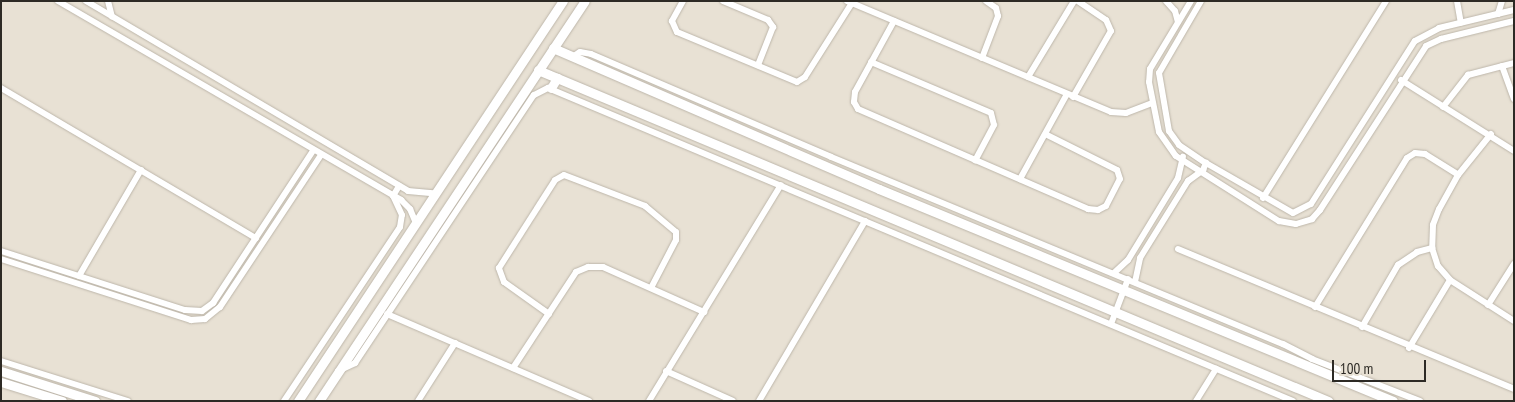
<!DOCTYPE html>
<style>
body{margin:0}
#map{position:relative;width:1515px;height:402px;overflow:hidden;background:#e8e1d4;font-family:"PT Sans Narrow",sans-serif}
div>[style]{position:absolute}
.roads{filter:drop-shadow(0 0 1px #bdb6aa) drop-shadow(0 0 1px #bdb6aa)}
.street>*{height:6px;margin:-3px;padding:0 3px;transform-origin:3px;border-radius:3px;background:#fff}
.secondary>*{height:9px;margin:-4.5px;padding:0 4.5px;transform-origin:4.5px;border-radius:4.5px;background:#fff}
span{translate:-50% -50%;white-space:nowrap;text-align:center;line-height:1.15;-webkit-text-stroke:4px #e8e1d4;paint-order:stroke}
.frame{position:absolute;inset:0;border:2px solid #2d2a25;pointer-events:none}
.scale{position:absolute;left:1332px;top:360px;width:94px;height:22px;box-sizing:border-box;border:2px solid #2d2a25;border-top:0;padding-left:6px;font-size:15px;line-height:18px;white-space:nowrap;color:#2d2a25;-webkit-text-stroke:4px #e8e1d4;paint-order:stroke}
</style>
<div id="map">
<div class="roads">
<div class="street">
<i style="left:58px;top:1px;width:397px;rotate:30.1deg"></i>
<i style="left:401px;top:200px;width:13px;rotate:45deg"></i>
<i style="left:410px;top:209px;width:15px;rotate:67deg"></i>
<i style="left:86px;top:1px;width:374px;rotate:30.5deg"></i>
<i style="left:408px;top:191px;width:25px;rotate:5deg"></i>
<i style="left:108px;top:1px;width:16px;rotate:76deg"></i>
<i style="left:683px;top:1px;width:23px;rotate:119deg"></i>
<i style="left:672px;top:21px;width:12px;rotate:66deg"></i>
<i style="left:677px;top:32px;width:130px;rotate:22.6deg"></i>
<i style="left:797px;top:82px;width:9px;rotate:-32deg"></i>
<i style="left:805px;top:77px;width:88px;rotate:-57.6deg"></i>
<i style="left:723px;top:1px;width:49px;rotate:22.9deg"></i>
<i style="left:768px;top:20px;width:9px;rotate:54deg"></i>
<i style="left:773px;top:27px;width:41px;rotate:111.5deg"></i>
<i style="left:847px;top:1px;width:286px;rotate:22.8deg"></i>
<i style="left:1111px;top:112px;width:15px;rotate:4deg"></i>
<i style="left:1126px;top:113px;width:28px;rotate:-21deg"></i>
<i style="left:1166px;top:1px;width:13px;rotate:48deg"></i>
<i style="left:1175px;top:11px;width:11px;rotate:75deg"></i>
<i style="left:1191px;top:1px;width:79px;rotate:121.1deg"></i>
<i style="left:1150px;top:69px;width:13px;rotate:94deg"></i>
<i style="left:1149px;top:82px;width:51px;rotate:78.7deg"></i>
<i style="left:1159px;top:132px;width:29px;rotate:55deg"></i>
<i style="left:1176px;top:156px;width:122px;rotate:32.3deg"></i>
<i style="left:1279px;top:221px;width:17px;rotate:10deg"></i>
<i style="left:1296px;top:224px;width:17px;rotate:-17deg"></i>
<i style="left:1312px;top:219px;width:12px;rotate:-48deg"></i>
<i style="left:1320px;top:210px;width:195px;rotate:-57.1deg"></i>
<i style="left:1426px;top:46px;width:17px;rotate:-25deg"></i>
<i style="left:1441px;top:39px;width:75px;rotate:-13.9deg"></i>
<i style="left:1201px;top:1px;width:83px;rotate:120.3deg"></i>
<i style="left:1159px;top:73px;width:59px;rotate:80.2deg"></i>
<i style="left:1169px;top:131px;width:17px;rotate:54deg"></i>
<i style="left:1179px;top:145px;width:32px;rotate:34deg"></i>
<i style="left:1206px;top:163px;width:100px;rotate:29.9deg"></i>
<i style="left:1293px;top:213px;width:20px;rotate:-27deg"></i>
<i style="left:1311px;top:204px;width:193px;rotate:-57.5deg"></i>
<i style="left:1415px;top:41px;width:27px;rotate:-28deg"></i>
<i style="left:1439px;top:28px;width:77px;rotate:-13.5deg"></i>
<i style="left:1457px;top:1px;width:22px;rotate:80deg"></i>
<i style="left:1498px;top:14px;width:14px;rotate:-73deg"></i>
<i style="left:894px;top:21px;width:81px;rotate:118.8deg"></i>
<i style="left:855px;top:92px;width:10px;rotate:96deg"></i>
<i style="left:854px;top:102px;width:8px;rotate:60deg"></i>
<i style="left:858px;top:109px;width:251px;rotate:23.5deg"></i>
<i style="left:1088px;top:209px;width:10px;rotate:6deg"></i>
<i style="left:1098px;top:210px;width:9px;rotate:-27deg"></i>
<i style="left:1106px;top:206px;width:30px;rotate:-63deg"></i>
<i style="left:1120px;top:179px;width:9px;rotate:-108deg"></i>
<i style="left:1117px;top:170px;width:80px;rotate:-153.4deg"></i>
<i style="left:574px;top:56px;width:7px;rotate:-34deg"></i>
<i style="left:580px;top:52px;width:11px;rotate:10deg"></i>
<i style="left:591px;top:54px;width:261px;rotate:23.2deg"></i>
<i style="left:831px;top:157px;width:489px;rotate:22.5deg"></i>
<i style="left:1283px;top:344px;width:33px;rotate:27deg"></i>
<i style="left:1312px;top:359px;width:116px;rotate:21.3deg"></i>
<i style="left:982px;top:58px;width:45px;rotate:-69.1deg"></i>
<i style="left:998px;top:16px;width:8px;rotate:-104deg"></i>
<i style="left:996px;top:8px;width:12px;rotate:-145deg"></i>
<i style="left:871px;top:62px;width:130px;rotate:23deg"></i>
<i style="left:991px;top:113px;width:12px;rotate:76deg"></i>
<i style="left:994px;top:125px;width:40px;rotate:118deg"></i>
<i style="left:1502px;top:66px;width:35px;rotate:70deg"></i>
<i style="left:1028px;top:77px;width:89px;rotate:-58.8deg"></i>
<i style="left:1401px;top:80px;width:133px;rotate:32.1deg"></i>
<i style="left:1px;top:88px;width:296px;rotate:30.5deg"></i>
<i style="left:1073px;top:97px;width:76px;rotate:-60.1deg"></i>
<i style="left:1111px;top:31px;width:12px;rotate:-114deg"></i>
<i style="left:1106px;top:20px;width:34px;rotate:-146deg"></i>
<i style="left:1443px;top:107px;width:41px;rotate:-52deg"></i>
<i style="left:1468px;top:75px;width:48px;rotate:-14.6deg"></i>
<i style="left:1491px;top:134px;width:53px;rotate:128.8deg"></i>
<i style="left:1458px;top:175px;width:39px;rotate:119deg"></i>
<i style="left:1439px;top:209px;width:17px;rotate:111deg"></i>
<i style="left:1433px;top:225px;width:23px;rotate:92deg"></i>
<i style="left:1432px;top:248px;width:19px;rotate:72deg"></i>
<i style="left:1438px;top:266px;width:18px;rotate:49deg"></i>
<i style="left:1450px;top:280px;width:76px;rotate:32.6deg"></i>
<i style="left:1020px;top:179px;width:97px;rotate:-61.1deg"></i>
<i style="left:1263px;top:198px;width:232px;rotate:-58deg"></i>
<i style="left:1178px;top:249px;width:364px;rotate:22.6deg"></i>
<i style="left:1px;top:251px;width:193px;rotate:17.8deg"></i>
<i style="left:185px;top:310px;width:17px;rotate:3deg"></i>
<i style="left:202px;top:311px;width:14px;rotate:-36deg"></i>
<i style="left:213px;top:303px;width:182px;rotate:-56.7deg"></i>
<i style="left:1px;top:259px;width:200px;rotate:17.8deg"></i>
<i style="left:191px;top:320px;width:14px;rotate:-4deg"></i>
<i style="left:205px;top:319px;width:19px;rotate:-39deg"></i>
<i style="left:220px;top:307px;width:182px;rotate:-56.4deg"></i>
<i style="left:1114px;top:273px;width:19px;rotate:-43deg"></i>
<i style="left:1128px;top:260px;width:96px;rotate:-58.6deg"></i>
<i style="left:1178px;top:178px;width:22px;rotate:-77deg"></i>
<i style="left:79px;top:276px;width:123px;rotate:-59.7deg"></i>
<i style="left:1135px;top:282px;width:25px;rotate:-78deg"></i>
<i style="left:1140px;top:258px;width:91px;rotate:-58.1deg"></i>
<i style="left:1188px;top:181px;width:19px;rotate:-36deg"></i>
<i style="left:1203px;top:170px;width:8px;rotate:-67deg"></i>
<i style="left:1488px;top:305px;width:49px;rotate:-57.6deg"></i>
<i style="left:1315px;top:307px;width:175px;rotate:-58.3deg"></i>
<i style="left:1407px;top:158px;width:9px;rotate:-32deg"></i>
<i style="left:1415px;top:153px;width:10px;rotate:6deg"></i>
<i style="left:1425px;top:154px;width:39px;rotate:32deg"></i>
<i style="left:387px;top:314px;width:220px;rotate:23.3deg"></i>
<i style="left:549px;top:314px;width:55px;rotate:-144.6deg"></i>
<i style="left:504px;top:282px;width:15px;rotate:-110deg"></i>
<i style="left:499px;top:268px;width:104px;rotate:-57.5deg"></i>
<i style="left:555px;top:180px;width:10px;rotate:-29deg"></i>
<i style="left:564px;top:175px;width:87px;rotate:20.9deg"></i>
<i style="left:645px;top:206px;width:40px;rotate:40deg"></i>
<i style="left:676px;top:232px;width:8px;rotate:90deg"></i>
<i style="left:676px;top:240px;width:54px;rotate:117.5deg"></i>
<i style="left:1111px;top:324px;width:48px;rotate:-69.3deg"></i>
<i style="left:1362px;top:327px;width:72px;rotate:-59.9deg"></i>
<i style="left:1398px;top:265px;width:23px;rotate:-34deg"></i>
<i style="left:1417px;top:252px;width:16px;rotate:-15deg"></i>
<i style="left:1409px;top:348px;width:79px;rotate:-58.9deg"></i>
<i style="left:1px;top:361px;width:133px;rotate:17.5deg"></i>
<i style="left:513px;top:368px;width:115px;rotate:-56.7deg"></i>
<i style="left:576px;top:272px;width:13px;rotate:-23deg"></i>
<i style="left:588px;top:267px;width:15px"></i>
<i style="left:603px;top:267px;width:111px;rotate:24deg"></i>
<i style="left:338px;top:371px;width:19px;rotate:-25deg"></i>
<i style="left:355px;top:363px;width:322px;rotate:-56.3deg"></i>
<i style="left:534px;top:95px;width:16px;rotate:-27deg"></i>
<i style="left:548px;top:88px;width:808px;rotate:22.79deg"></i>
<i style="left:666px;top:371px;width:73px;rotate:24.1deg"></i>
<i style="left:284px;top:401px;width:209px;rotate:-56.3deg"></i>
<i style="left:400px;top:227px;width:12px;rotate:-81deg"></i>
<i style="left:402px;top:215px;width:21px;rotate:-115deg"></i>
<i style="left:393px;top:196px;width:12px;rotate:-59deg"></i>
<i style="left:418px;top:401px;width:69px;rotate:-57.5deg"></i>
<i style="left:649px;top:401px;width:253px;rotate:-58.6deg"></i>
<i style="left:759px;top:401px;width:209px;rotate:-59.5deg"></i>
<i style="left:1196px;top:401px;width:38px;rotate:-58deg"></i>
</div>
<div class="secondary">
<i style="left:553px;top:48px;width:355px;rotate:23.4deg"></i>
<i style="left:879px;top:189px;width:556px;rotate:22.41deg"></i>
<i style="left:538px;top:70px;width:857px;rotate:22.73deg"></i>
<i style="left:551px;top:88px;width:12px;rotate:-59deg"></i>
<i style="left:1px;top:371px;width:99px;rotate:17.7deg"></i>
<i style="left:1px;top:382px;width:64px;rotate:17.3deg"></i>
<i style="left:298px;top:401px;width:480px;rotate:-56.5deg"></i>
<i style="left:319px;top:401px;width:480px;rotate:-56.4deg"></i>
</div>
</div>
<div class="frame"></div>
<div class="scale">100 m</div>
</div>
